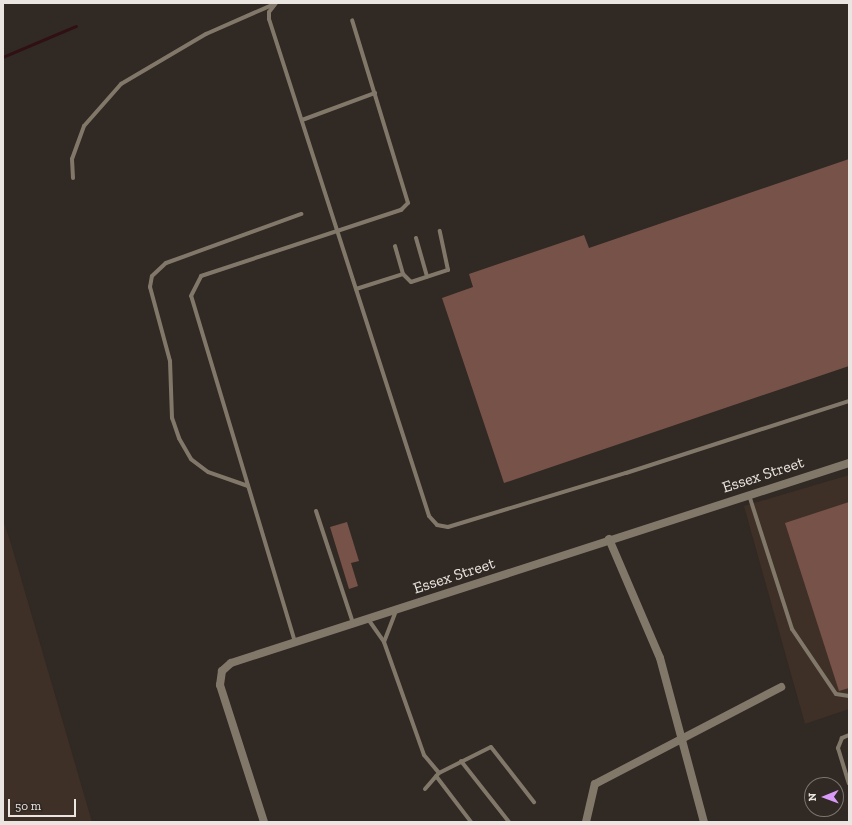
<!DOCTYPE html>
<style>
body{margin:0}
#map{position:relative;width:852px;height:825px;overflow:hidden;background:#312923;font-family:"Zilla Slab",serif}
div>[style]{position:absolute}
.built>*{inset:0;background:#3e3027}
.stream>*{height:2.5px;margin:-1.25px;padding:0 1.25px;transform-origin:1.25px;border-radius:1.25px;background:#301014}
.building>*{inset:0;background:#775249}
.service>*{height:4px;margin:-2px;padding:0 2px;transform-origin:2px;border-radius:2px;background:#82786a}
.minor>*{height:8px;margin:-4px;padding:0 4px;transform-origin:4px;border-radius:4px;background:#82786a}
span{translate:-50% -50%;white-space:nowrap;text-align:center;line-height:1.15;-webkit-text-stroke:3.5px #312923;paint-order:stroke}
.street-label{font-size:16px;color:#eae5e1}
.frame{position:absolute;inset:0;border:4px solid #eae5e1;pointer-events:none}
.north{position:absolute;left:804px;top:777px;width:40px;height:40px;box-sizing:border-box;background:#312923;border:1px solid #7b746f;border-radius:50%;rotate:269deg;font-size:11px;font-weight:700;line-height:16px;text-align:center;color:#eae5e1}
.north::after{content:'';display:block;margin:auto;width:14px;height:18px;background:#d99af7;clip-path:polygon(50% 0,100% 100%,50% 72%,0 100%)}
.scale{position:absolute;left:8px;top:799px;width:68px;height:18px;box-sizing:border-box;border:2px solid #eae5e1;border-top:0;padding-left:5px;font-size:12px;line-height:14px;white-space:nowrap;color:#eae5e1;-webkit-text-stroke:3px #312923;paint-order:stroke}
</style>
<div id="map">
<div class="built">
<i style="clip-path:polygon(849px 475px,849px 709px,805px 724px,744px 506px)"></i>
<i style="clip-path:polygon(3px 520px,11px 544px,92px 822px,3px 822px)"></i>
</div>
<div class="stream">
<i style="left:3px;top:57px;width:79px;rotate:-23deg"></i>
</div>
<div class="building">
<i style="clip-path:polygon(849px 159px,849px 366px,504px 483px,442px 298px,473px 287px,469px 274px,584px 235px,589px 248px)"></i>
<i style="clip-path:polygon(849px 502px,849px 688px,839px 691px,785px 523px)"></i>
<i style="clip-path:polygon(347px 522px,359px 561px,351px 563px,358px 586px,349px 589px,330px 527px)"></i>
</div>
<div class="service">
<i style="left:276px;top:3px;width:11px;rotate:128deg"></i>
<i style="left:269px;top:12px;width:7px;rotate:90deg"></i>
<i style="left:269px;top:19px;width:522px;rotate:72.15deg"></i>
<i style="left:429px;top:516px;width:12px;rotate:48deg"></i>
<i style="left:437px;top:525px;width:11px;rotate:10deg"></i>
<i style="left:448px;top:527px;width:186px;rotate:-16.9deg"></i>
<i style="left:626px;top:473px;width:234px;rotate:-17.9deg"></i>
<i style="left:302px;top:120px;width:78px;rotate:-20.3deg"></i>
<i style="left:73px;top:178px;width:19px;rotate:-93deg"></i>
<i style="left:72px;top:159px;width:35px;rotate:-70deg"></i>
<i style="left:84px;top:126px;width:56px;rotate:-48.6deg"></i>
<i style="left:121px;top:84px;width:99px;rotate:-30.5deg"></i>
<i style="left:206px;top:34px;width:72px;rotate:-23.7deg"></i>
<i style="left:416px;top:238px;width:40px;rotate:74deg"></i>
<i style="left:403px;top:274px;width:11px;rotate:45deg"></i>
<i style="left:411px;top:282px;width:39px;rotate:-18deg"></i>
<i style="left:448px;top:270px;width:40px;rotate:-102deg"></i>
<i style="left:356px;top:289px;width:49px;rotate:-17.7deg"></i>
<i style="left:403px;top:274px;width:29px;rotate:-106deg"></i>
<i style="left:248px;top:486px;width:42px;rotate:-160.7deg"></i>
<i style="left:208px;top:472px;width:21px;rotate:-143deg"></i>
<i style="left:191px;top:459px;width:24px;rotate:-120deg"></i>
<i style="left:179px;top:438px;width:21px;rotate:-109deg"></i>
<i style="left:172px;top:418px;width:57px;rotate:-92deg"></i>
<i style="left:170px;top:361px;width:77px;rotate:-105.1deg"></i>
<i style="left:150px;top:287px;width:11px;rotate:-80deg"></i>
<i style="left:152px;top:276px;width:19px;rotate:-43deg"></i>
<i style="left:166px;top:263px;width:144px;rotate:-19.9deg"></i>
<i style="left:749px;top:495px;width:141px;rotate:72.2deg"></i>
<i style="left:792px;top:629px;width:78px;rotate:55.9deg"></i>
<i style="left:836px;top:694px;width:13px;rotate:9deg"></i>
<i style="left:316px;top:511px;width:118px;rotate:71.7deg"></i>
<i style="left:368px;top:619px;width:28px;rotate:55deg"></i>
<i style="left:384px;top:642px;width:120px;rotate:70.5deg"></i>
<i style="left:424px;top:755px;width:23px;rotate:50deg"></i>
<i style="left:295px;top:642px;width:361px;rotate:-106.7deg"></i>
<i style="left:191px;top:296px;width:22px;rotate:-63deg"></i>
<i style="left:201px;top:276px;width:211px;rotate:-18.3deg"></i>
<i style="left:401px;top:210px;width:10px;rotate:-45deg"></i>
<i style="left:408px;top:203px;width:191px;rotate:-107deg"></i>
<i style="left:384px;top:642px;width:33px;rotate:-69deg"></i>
<i style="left:849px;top:735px;width:8px;rotate:157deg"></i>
<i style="left:842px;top:738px;width:11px;rotate:112deg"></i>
<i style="left:838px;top:748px;width:37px;rotate:73deg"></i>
<i style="left:461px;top:761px;width:78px;rotate:51.8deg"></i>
<i style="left:436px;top:776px;width:58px;rotate:52.7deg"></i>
<i style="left:425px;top:789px;width:21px;rotate:-49deg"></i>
<i style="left:439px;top:773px;width:58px;rotate:-26.6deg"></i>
<i style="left:491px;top:747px;width:70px;rotate:52deg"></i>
</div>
<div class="minor">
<i style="left:609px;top:539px;width:129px;rotate:66.8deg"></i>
<i style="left:660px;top:658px;width:170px;rotate:75deg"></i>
<i style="left:264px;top:822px;width:144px;rotate:-107.8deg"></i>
<i style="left:220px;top:685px;width:14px;rotate:-82deg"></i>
<i style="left:222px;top:671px;width:12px;rotate:-42deg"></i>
<i style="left:231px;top:663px;width:650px;rotate:-17.93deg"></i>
<i style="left:586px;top:822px;width:39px;rotate:-77deg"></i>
<i style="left:595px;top:784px;width:210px;rotate:-27.5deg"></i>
</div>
<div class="street-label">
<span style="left:763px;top:475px;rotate:-18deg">Essex Street</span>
<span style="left:454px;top:576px;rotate:-18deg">Essex Street</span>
</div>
<div class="frame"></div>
<div class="north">N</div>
<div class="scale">50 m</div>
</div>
